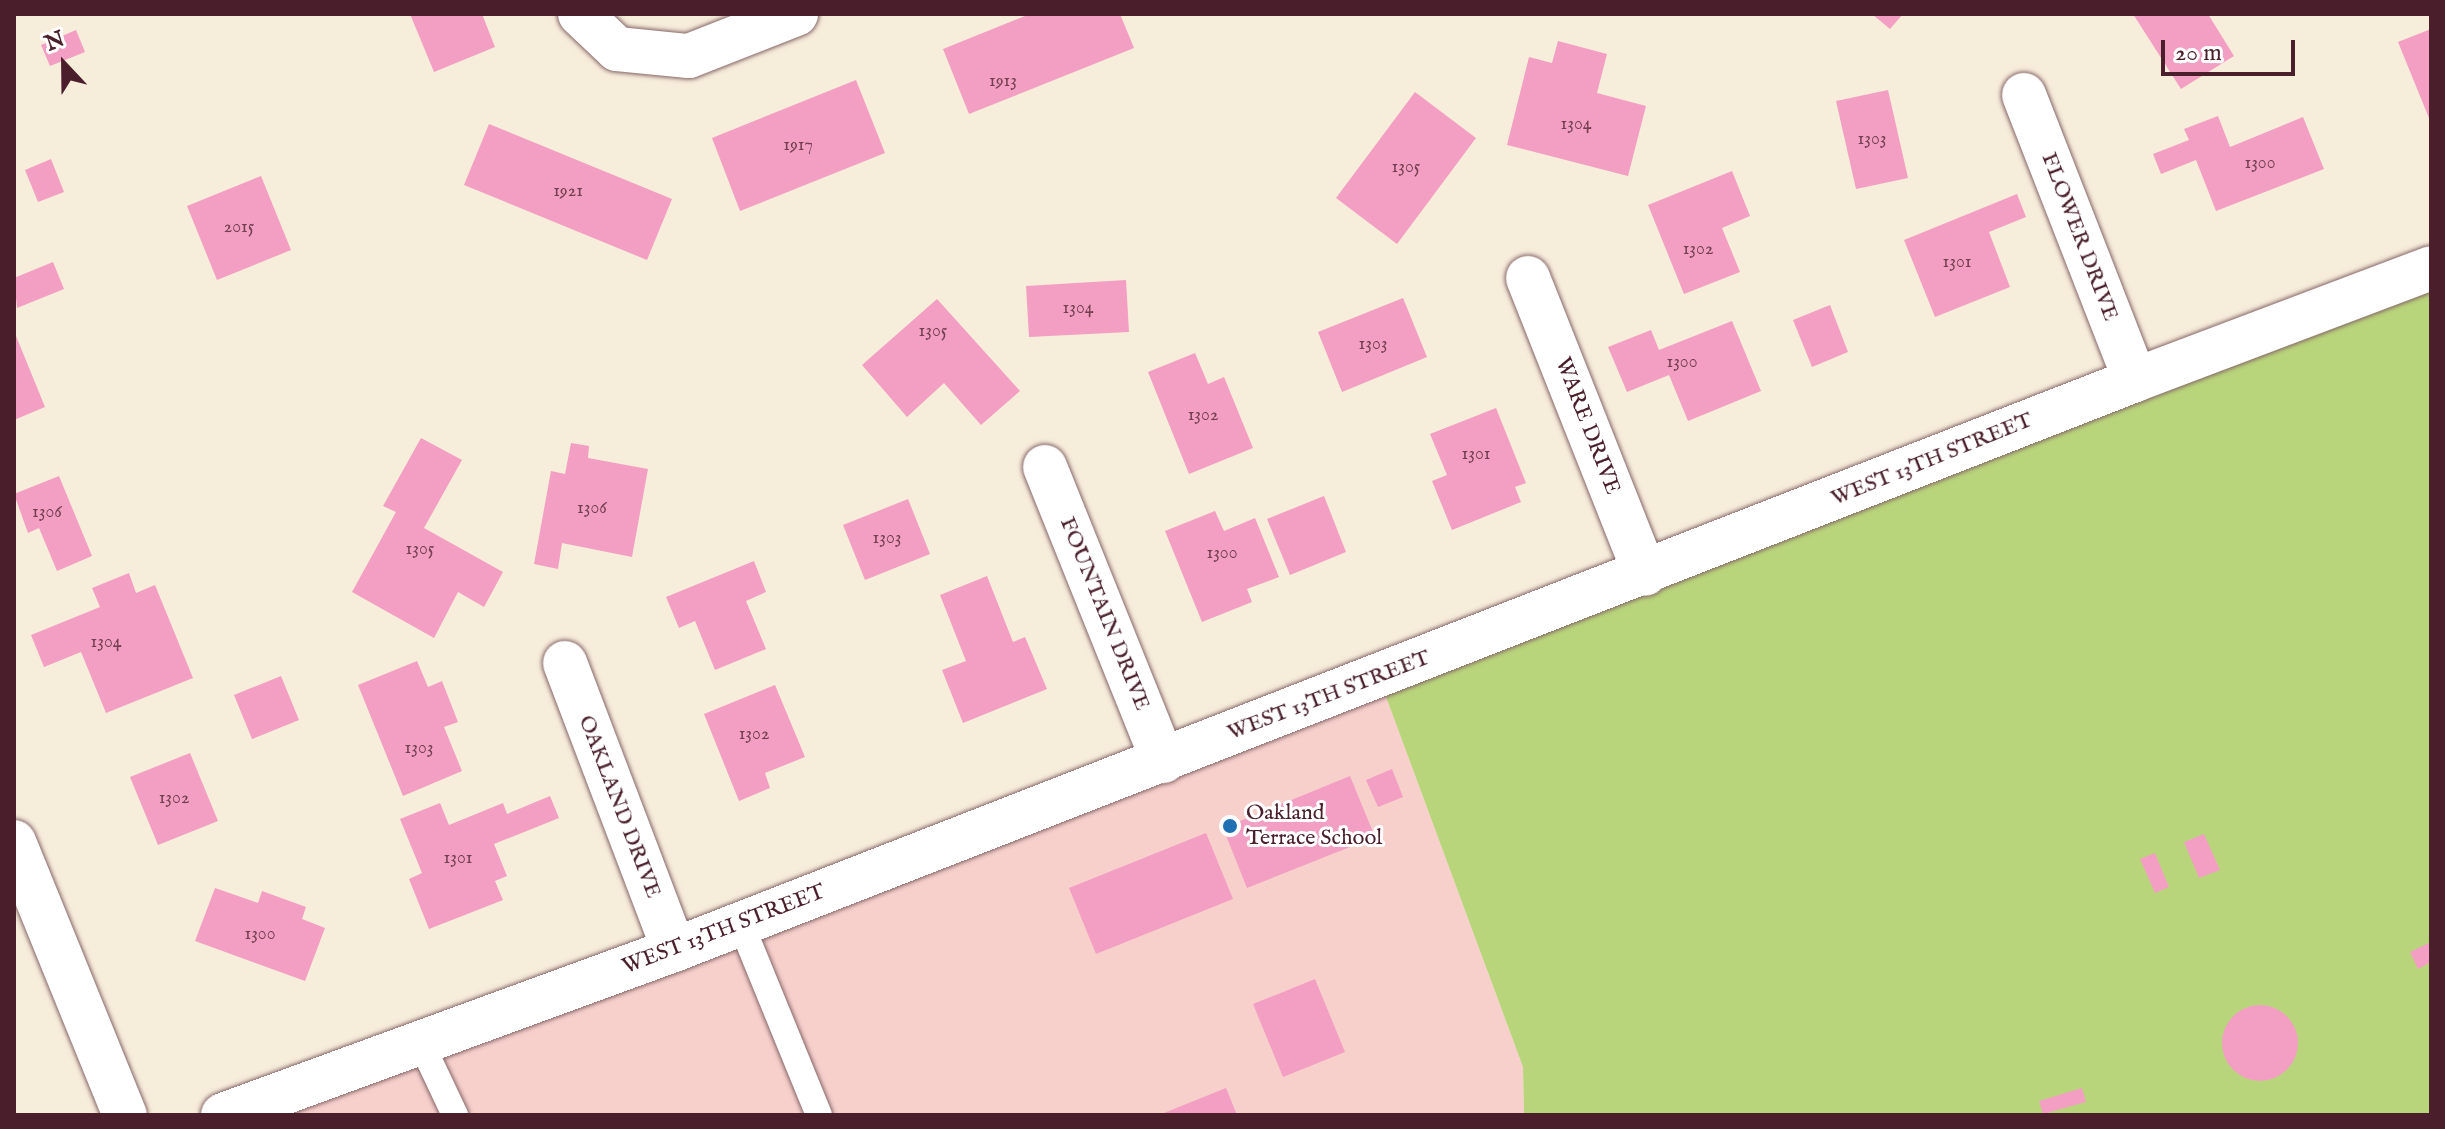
<!DOCTYPE html>
<style>
body{margin:0}
#map{position:relative;width:2445px;height:1129px;overflow:hidden;background:#f7eddb;font-family:"IM FELL English",serif}
div>[style]{position:absolute}
.built>*{inset:0;background:#f7d0cc}
.green>*{inset:0;background:#b9d57b}
.building>*{inset:0;background:#f39fc3}
.round{border-radius:50%}
.roads{filter:drop-shadow(0 0 2px #876769) drop-shadow(0 0 2px #876769)}
.service>*{height:26px;margin:-13px;padding:0 13px;transform-origin:13px;border-radius:13px;background:#fff}
.minor>*{height:44px;margin:-22px;padding:0 22px;transform-origin:22px;border-radius:22px;background:#fff}
.secondary>*{height:44px;margin:-22px;padding:0 22px;transform-origin:22px;border-radius:22px;background:#fff}
.dots>*{width:22px;height:22px;translate:-50% -50%;box-sizing:border-box;border:4px solid #fff;border-radius:50%}
span{translate:-50% -50%;white-space:nowrap;text-align:center;line-height:1.15;-webkit-text-stroke:6px #fff;paint-order:stroke}
.number-label{font-size:18px;color:#743f51}
.number-label span{-webkit-text-stroke-width:0}
.street-label{font-size:22px;color:#4a1f2b}
.poi-label{font-size:22px;color:#4a1f2b}
.left{translate:0 -50%;text-align:left}
.frame{position:absolute;inset:0;border:16px solid #4a1f2b;pointer-events:none}
.north{position:absolute;left:24px;top:24px;width:80px;height:80px;-webkit-text-stroke:6px #fff;paint-order:stroke;rotate:338deg;font-size:22px;font-weight:700;line-height:32px;text-align:center;color:#4a1f2b}
.north::after{content:'';display:block;margin:auto;width:28px;height:36px;background:#4a1f2b;clip-path:polygon(50% 0,100% 100%,50% 72%,0 100%)}
.scale{position:absolute;left:2161px;top:40px;width:134px;height:36px;box-sizing:border-box;border:4px solid #4a1f2b;border-top:0;padding-left:10px;font-size:24px;line-height:28px;white-space:nowrap;color:#4a1f2b;-webkit-text-stroke:6px #fff;paint-order:stroke}
</style>
<div id="map">
<div class="built">
<i style="clip-path:polygon(1382px 686px,1523px 1067px,1524px 1115px,286px 1115px)"></i>
</div>
<div class="green">
<i style="clip-path:polygon(2431px 283px,2431px 1115px,1524px 1115px,1523px 1067px,1382px 686px)"></i>
</div>
<div class="building">
<i style="clip-path:polygon(410px 14px,482px 14px,495px 47px,434px 72px)"></i>
<i style="clip-path:polygon(1030px 14px,1120px 14px,1134px 48px,969px 114px,943px 49px)"></i>
<i style="clip-path:polygon(1872px 14px,1903px 14px,1890px 29px)"></i>
<i style="clip-path:polygon(2133px 14px,2208px 14px,2234px 56px,2181px 89px)"></i>
<i style="clip-path:polygon(2431px 29px,2431px 123px,2398px 42px)"></i>
<i style="clip-path:polygon(76px 30px,85px 52px,50px 66px,41px 45px)"></i>
<i style="clip-path:polygon(1558px 41px,1607px 54px,1597px 93px,1646px 106px,1628px 176px,1507px 145px,1529px 57px,1552px 63px)"></i>
<i style="clip-path:polygon(856px 80px,885px 153px,740px 211px,712px 138px)"></i>
<i style="clip-path:polygon(1888px 90px,1908px 178px,1856px 189px,1836px 101px)"></i>
<i style="clip-path:polygon(1415px 92px,1476px 138px,1397px 244px,1336px 198px)"></i>
<i style="clip-path:polygon(2218px 116px,2230px 147px,2303px 117px,2324px 169px,2216px 211px,2196px 160px,2161px 174px,2153px 154px,2189px 140px,2184px 129px)"></i>
<i style="clip-path:polygon(489px 124px,672px 199px,647px 260px,464px 185px)"></i>
<i style="clip-path:polygon(51px 159px,64px 192px,38px 202px,25px 170px)"></i>
<i style="clip-path:polygon(1732px 171px,1750px 216px,1722px 228px,1740px 272px,1684px 294px,1648px 205px)"></i>
<i style="clip-path:polygon(261px 176px,291px 250px,217px 280px,187px 206px)"></i>
<i style="clip-path:polygon(2017px 194px,2026px 217px,1989px 232px,2010px 287px,1935px 317px,1904px 240px)"></i>
<i style="clip-path:polygon(53px 262px,64px 289px,17px 308px,14px 278px)"></i>
<i style="clip-path:polygon(1126px 280px,1129px 332px,1029px 337px,1026px 286px)"></i>
<i style="clip-path:polygon(1403px 298px,1427px 357px,1342px 392px,1318px 332px)"></i>
<i style="clip-path:polygon(937px 299px,1020px 391px,981px 425px,944px 383px,907px 417px,862px 365px)"></i>
<i style="clip-path:polygon(1830px 305px,1848px 352px,1812px 367px,1793px 320px)"></i>
<i style="clip-path:polygon(1732px 321px,1761px 391px,1688px 421px,1669px 375px,1627px 392px,1608px 347px,1651px 330px,1659px 350px)"></i>
<i style="clip-path:polygon(14px 331px,45px 407px,14px 420px)"></i>
<i style="clip-path:polygon(1195px 353px,1208px 384px,1224px 377px,1253px 448px,1189px 474px,1148px 372px)"></i>
<i style="clip-path:polygon(1496px 408px,1526px 483px,1515px 487px,1521px 502px,1452px 530px,1432px 481px,1447px 475px,1430px 434px)"></i>
<i style="clip-path:polygon(421px 438px,462px 460px,424px 528px,503px 572px,484px 607px,458px 592px,434px 638px,352px 592px,396px 512px,383px 506px)"></i>
<i style="clip-path:polygon(571px 443px,589px 446px,588px 458px,648px 469px,632px 557px,562px 543px,558px 569px,534px 564px,551px 471px,565px 474px)"></i>
<i style="clip-path:polygon(59px 476px,92px 556px,57px 571px,39px 528px,28px 533px,14px 494px)"></i>
<i style="clip-path:polygon(1324px 496px,1346px 552px,1290px 575px,1267px 519px)"></i>
<i style="clip-path:polygon(908px 499px,930px 554px,865px 580px,843px 525px)"></i>
<i style="clip-path:polygon(1215px 511px,1224px 531px,1255px 518px,1279px 577px,1247px 589px,1252px 602px,1202px 622px,1165px 531px)"></i>
<i style="clip-path:polygon(754px 561px,766px 592px,746px 601px,766px 649px,715px 670px,695px 621px,679px 628px,666px 597px)"></i>
<i style="clip-path:polygon(129px 573px,136px 593px,155px 585px,193px 678px,106px 713px,81px 652px,44px 667px,31px 635px,100px 607px,92px 588px)"></i>
<i style="clip-path:polygon(987px 576px,1013px 642px,1025px 637px,1047px 689px,963px 723px,942px 670px,966px 661px,940px 595px)"></i>
<i style="clip-path:polygon(417px 661px,428px 687px,442px 681px,458px 722px,444px 727px,462px 771px,403px 796px,358px 685px)"></i>
<i style="clip-path:polygon(281px 676px,299px 720px,252px 739px,234px 695px)"></i>
<i style="clip-path:polygon(775px 685px,805px 757px,765px 773px,770px 788px,739px 801px,704px 714px)"></i>
<i style="clip-path:polygon(190px 753px,218px 821px,158px 845px,130px 777px)"></i>
<i style="clip-path:polygon(1392px 769px,1403px 797px,1378px 807px,1366px 780px)"></i>
<i style="clip-path:polygon(1350px 776px,1375px 837px,1247px 888px,1223px 828px)"></i>
<i style="clip-path:polygon(550px 796px,559px 818px,494px 844px,507px 876px,495px 881px,503px 900px,429px 929px,409px 879px,422px 873px,400px 819px,440px 803px,449px 825px,503px 803px,507px 814px)"></i>
<i style="clip-path:polygon(1206px 833px,1233px 899px,1096px 954px,1069px 888px)"></i>
<i style="clip-path:polygon(2204px 834px,2220px 870px,2199px 878px,2184px 842px)"></i>
<i style="clip-path:polygon(2155px 853px,2169px 887px,2155px 893px,2140px 859px)"></i>
<i style="clip-path:polygon(215px 888px,258px 903px,262px 891px,306px 907px,302px 919px,325px 928px,305px 981px,195px 941px)"></i>
<i style="clip-path:polygon(2431px 942px,2431px 962px,2418px 969px,2410px 952px)"></i>
<i style="clip-path:polygon(1315px 979px,1345px 1052px,1283px 1077px,1253px 1004px)"></i>
<i class="round" style="left:2222px;top:1005px;width:76px;height:76px"></i>
<i style="clip-path:polygon(1226px 1088px,1237px 1115px,1159px 1115px)"></i>
<i style="clip-path:polygon(2082px 1088px,2086px 1102px,2043px 1114px,2039px 1101px)"></i>
</div>
<div class="roads">
<div class="service">
<i style="left:741px;top:924px;width:206px;rotate:67.8deg"></i>
<i style="left:421px;top:1043px;width:80px;rotate:64.7deg"></i>
</div>
<div class="minor">
<i style="left:580px;top:14px;width:51px;rotate:43.4deg"></i>
<i style="left:617px;top:49px;width:72px;rotate:5.6deg"></i>
<i style="left:689px;top:56px;width:115px;rotate:-21.4deg"></i>
<i style="left:2024px;top:95px;width:306px;rotate:68.7deg"></i>
<i style="left:1528px;top:278px;width:318px;rotate:68.4deg"></i>
<i style="left:1045px;top:467px;width:317px;rotate:68.1deg"></i>
<i style="left:565px;top:663px;width:307px;rotate:69.2deg"></i>
<i style="left:223px;top:1115px;width:480px;rotate:-20.1deg"></i>
<i style="left:674px;top:950px;width:1568px;rotate:-21.31deg"></i>
<i style="left:2135px;top:380px;width:316px;rotate:-20.7deg"></i>
</div>
<div class="secondary">
<i style="left:14px;top:842px;width:295px;rotate:67.9deg"></i>
</div>
</div>
<div class="dots">
<i style="left:1230px;top:826px;background:#1f6fb2"></i>
</div>
<div class="number-label">
<span style="left:1003px;top:82px">1913</span>
<span style="left:1576px;top:125px">1304</span>
<span style="left:1872px;top:140px">1303</span>
<span style="left:798px;top:146px">1917</span>
<span style="left:2260px;top:164px">1300</span>
<span style="left:1406px;top:168px">1305</span>
<span style="left:568px;top:192px">1921</span>
<span style="left:239px;top:228px">2015</span>
<span style="left:1698px;top:250px">1302</span>
<span style="left:1957px;top:263px">1301</span>
<span style="left:1078px;top:309px">1304</span>
<span style="left:933px;top:332px">1305</span>
<span style="left:1373px;top:345px">1303</span>
<span style="left:1682px;top:363px">1300</span>
<span style="left:1203px;top:416px">1302</span>
<span style="left:1476px;top:455px">1301</span>
<span style="left:592px;top:509px">1306</span>
<span style="left:47px;top:513px">1306</span>
<span style="left:887px;top:539px">1303</span>
<span style="left:420px;top:550px">1305</span>
<span style="left:1222px;top:554px">1300</span>
<span style="left:106px;top:643px">1304</span>
<span style="left:754px;top:735px">1302</span>
<span style="left:419px;top:749px">1303</span>
<span style="left:174px;top:799px">1302</span>
<span style="left:458px;top:859px">1301</span>
<span style="left:260px;top:935px">1300</span>
</div>
<div class="street-label">
<span style="left:2079px;top:237px;rotate:69deg">FLOWER DRIVE</span>
<span style="left:1587px;top:426px;rotate:69deg">WARE DRIVE</span>
<span style="left:1932px;top:460px;rotate:-22deg">WEST 13TH STREET</span>
<span style="left:1104px;top:614px;rotate:68deg">FOUNTAIN DRIVE</span>
<span style="left:1329px;top:696px;rotate:-21deg">WEST 13TH STREET</span>
<span style="left:619px;top:807px;rotate:69deg">OAKLAND DRIVE</span>
<span style="left:724px;top:930px;rotate:-21deg">WEST 13TH STREET</span>
</div>
<div class="poi-label">
<span class="left" style="left:1246px;top:826px">Oakland<br>Terrace School</span>
</div>
<div class="frame"></div>
<div class="north">N</div>
<div class="scale">20 m</div>
</div>
